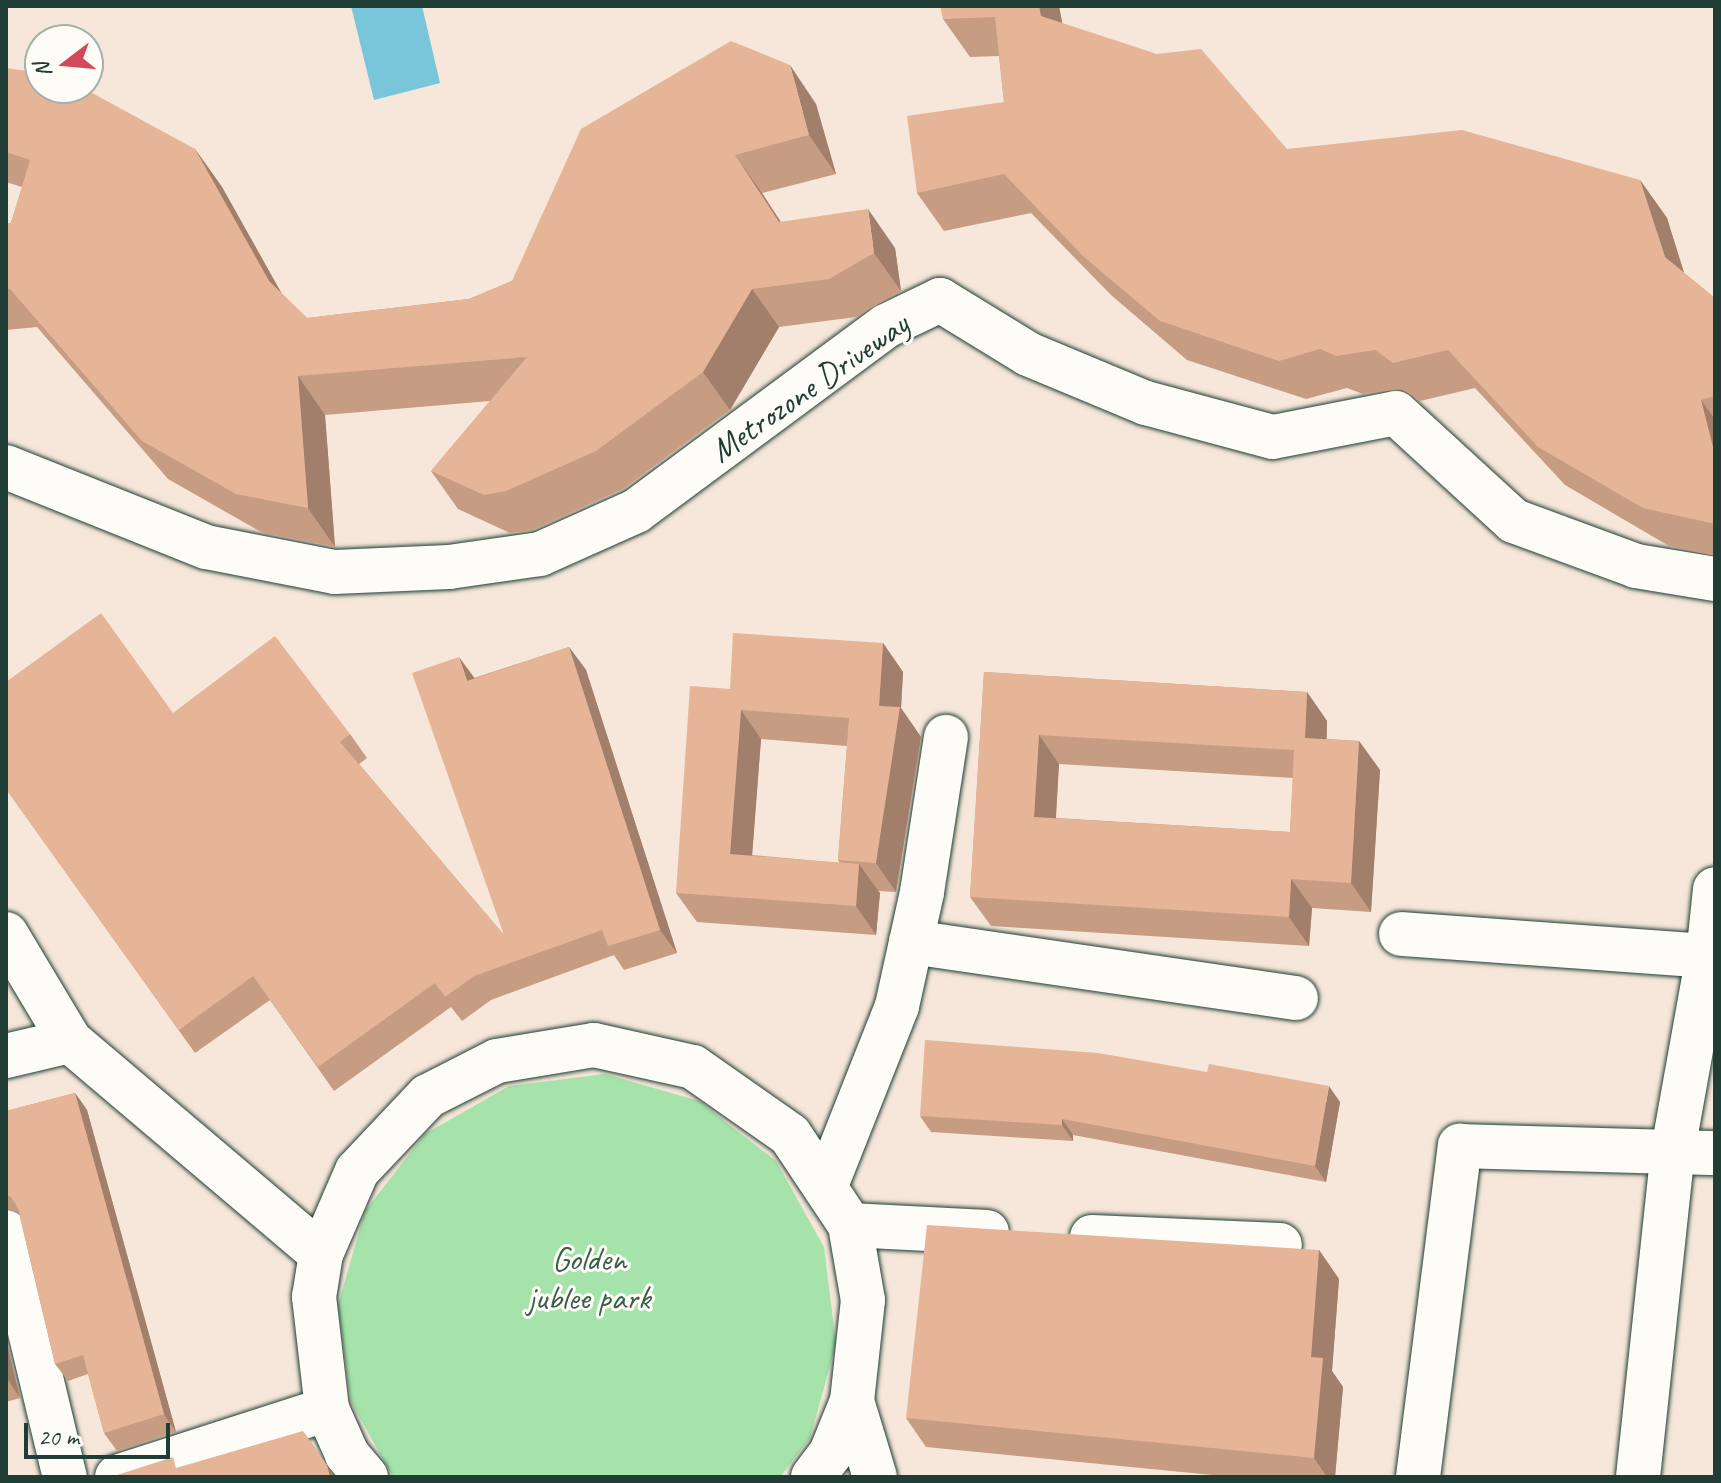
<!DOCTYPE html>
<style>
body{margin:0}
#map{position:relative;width:1721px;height:1483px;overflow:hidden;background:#f6e7da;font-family:Caveat,sans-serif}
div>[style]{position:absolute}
.green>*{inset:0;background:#a6e3aa}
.water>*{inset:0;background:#79c5d9}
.roads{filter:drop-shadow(0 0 2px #1f3d34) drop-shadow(0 0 2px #1f3d34)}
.street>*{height:44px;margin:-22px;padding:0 22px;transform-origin:22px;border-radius:22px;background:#fdfcf7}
.wall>*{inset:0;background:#c69c83}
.shaded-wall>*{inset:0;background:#a17f6a}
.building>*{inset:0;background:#e6b598}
span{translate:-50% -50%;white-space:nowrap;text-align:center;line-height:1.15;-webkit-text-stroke:6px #fdfcf7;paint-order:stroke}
.street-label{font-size:34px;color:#1f3d34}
.park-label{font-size:34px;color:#3a5e4c}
.frame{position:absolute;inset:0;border:8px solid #1f3d34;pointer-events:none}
.north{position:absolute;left:24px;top:24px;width:80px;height:80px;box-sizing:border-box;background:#fdfcf7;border:2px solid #a4b0a9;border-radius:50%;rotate:254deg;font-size:22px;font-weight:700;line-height:32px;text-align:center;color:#1f3d34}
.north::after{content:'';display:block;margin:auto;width:28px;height:36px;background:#d1495b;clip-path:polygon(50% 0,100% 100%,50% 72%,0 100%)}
.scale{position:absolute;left:24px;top:1423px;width:146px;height:36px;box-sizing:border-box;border:4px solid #1f3d34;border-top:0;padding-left:10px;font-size:24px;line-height:28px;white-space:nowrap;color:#1f3d34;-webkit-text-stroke:6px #fdfcf7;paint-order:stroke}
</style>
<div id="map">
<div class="green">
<i style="clip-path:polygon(605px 1074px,699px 1101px,776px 1161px,824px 1247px,836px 1344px,810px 1438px,780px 1477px,393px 1477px,351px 1402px,338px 1305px,365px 1211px,425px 1134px,509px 1086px)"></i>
</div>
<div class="water">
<i style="clip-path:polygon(351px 6px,422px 6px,440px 83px,374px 100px)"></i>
</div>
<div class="roads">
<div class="street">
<i style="left:6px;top:467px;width:215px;rotate:21.8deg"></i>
<i style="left:206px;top:547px;width:131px;rotate:11deg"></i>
<i style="left:335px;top:572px;width:114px;rotate:-2.5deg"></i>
<i style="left:449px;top:567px;width:92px;rotate:-8.1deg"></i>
<i style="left:540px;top:554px;width:105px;rotate:-24.1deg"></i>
<i style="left:636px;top:511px;width:311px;rotate:-36.5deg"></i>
<i style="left:886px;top:326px;width:60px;rotate:-25.7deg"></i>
<i style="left:940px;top:300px;width:103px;rotate:31.5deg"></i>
<i style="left:1028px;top:354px;width:128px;rotate:22.6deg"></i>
<i style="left:1146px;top:403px;width:131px;rotate:15deg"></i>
<i style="left:1273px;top:437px;width:125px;rotate:-11deg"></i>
<i style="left:1396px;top:413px;width:160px;rotate:42.5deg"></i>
<i style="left:1514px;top:521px;width:130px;rotate:20.2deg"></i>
<i style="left:1636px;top:566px;width:80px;rotate:9.3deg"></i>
<i style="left:6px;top:934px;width:125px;rotate:59.1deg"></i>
<i style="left:70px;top:1041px;width:329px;rotate:40.3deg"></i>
<i style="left:1401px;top:934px;width:308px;rotate:4.1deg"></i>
<i style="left:911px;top:942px;width:389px;rotate:8.3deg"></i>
<i style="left:6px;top:1056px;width:66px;rotate:-13.2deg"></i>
<i style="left:827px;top:1183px;width:190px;rotate:-68.4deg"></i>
<i style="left:897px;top:1006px;width:117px;rotate:-77.6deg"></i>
<i style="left:922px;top:892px;width:157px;rotate:-81.2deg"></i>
<i style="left:850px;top:1225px;width:137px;rotate:2.9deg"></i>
<i style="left:6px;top:1232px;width:252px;rotate:76.5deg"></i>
<i style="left:1092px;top:1237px;width:188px;rotate:2.4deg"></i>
<i style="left:852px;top:1401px;width:79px;rotate:73.2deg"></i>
<i style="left:117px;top:1477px;width:221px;rotate:-17.9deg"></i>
<i style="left:366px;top:1477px;width:30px;rotate:-130deg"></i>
<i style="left:347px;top:1454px;width:49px;rotate:-114deg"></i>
<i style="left:327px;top:1409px;width:113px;rotate:-96.6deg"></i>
<i style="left:314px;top:1297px;width:44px;rotate:-80.8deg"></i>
<i style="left:321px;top:1254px;width:90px;rotate:-66.6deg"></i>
<i style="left:357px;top:1171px;width:103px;rotate:-46.6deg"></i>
<i style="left:428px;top:1096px;width:77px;rotate:-26.9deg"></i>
<i style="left:497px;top:1061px;width:98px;rotate:-9.4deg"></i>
<i style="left:594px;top:1045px;width:101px;rotate:12.5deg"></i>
<i style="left:693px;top:1067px;width:118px;rotate:35deg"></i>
<i style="left:790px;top:1135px;width:108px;rotate:56.3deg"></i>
<i style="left:850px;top:1225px;width:76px;rotate:80.2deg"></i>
<i style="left:863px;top:1300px;width:102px;rotate:96.2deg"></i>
<i style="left:852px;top:1401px;width:56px;rotate:112deg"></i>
<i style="left:831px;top:1453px;width:30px;rotate:127deg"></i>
<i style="left:1418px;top:1477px;width:334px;rotate:-82.8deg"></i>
<i style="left:1460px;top:1146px;width:255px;rotate:1.6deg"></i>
<i style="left:1638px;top:1477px;width:329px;rotate:-83.9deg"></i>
<i style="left:1673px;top:1150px;width:197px;rotate:-79.8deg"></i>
<i style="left:1708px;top:956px;width:67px;rotate:-84deg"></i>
</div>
</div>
<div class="wall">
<i style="clip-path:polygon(1059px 6px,1062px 23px,1287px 149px,1640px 180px,1667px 218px,1684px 273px,1715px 298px,1715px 556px,1669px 546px,1565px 485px,1475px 388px,1420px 401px,1402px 389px,1363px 394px,1347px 388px,1306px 399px,1187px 360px,1111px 295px,1031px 213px,944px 231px,917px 193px,1004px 102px,999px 56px,970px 57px,943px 19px)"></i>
<i style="clip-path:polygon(6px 68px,195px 149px,222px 187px,281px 293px,307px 318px,469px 299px,512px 281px,816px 104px,836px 174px,762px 193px,780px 222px,895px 248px,901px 291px,856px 317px,779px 327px,730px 410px,623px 489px,533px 530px,510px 533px,458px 509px,431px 471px,490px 401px,325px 415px,335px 547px,263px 533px,168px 479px,37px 327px,6px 330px,6px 224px,11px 223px,22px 187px,6px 182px)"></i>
<i style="clip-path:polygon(evenodd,883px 643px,903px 672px,901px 708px,921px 737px,896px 892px,878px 891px,880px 893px,876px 935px,697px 922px,676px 893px,730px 689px,883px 643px,761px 739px,847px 746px,838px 860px,840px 863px,752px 855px,761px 739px)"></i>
<i style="clip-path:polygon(569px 647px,586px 670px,677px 953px,624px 970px,614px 955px,491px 1000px,462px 1021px,451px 1007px,334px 1091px,270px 1000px,195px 1053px,6px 789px,173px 713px,350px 734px,367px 758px,359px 764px,504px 935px,474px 678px)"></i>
<i style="clip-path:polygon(evenodd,984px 672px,1307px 692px,1327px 721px,1327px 739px,1359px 741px,1380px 770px,1371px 912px,1312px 908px,1309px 946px,991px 926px,970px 897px,984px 672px,1059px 764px,1293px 778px,1290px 832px,1056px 818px,1059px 764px)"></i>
<i style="clip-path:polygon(75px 1093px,87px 1110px,176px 1432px,117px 1451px,104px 1433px,88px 1374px,68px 1381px,55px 1364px,19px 1213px,6px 1209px,6px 1111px)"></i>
<i style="clip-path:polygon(1340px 1102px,1326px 1182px,1073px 1135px,1073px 1141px,931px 1132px,920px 1116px)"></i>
<i style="clip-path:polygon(1319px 1250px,1339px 1279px,1332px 1371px,1343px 1387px,1335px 1477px,1233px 1477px,926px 1447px,906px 1418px)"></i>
<i style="clip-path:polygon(6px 1339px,20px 1398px,6px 1402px)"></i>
</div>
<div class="shaded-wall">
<i style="clip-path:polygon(1039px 6px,1059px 6px,1068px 54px,1041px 16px)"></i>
<i style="clip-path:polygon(790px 65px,816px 104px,836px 174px,809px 135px)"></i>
<i style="clip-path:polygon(195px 149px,222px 187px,296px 319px,269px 281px)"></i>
<i style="clip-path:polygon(735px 155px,762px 193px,806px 260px,779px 222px)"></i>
<i style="clip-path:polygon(1640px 180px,1667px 218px,1691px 295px,1665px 257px)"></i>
<i style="clip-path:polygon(868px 209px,895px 248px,901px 291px,874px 253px)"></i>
<i style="clip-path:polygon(752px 289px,779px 327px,730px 410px,703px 372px)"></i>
<i style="clip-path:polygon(298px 376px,325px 415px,335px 547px,308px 508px)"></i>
<i style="clip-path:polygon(1701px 400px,1715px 419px,1715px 455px)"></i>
<i style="clip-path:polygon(883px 643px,903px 672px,901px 708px,921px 737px,896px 892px,876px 863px,879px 706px)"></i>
<i style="clip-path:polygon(569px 647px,586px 670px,677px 953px,660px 930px)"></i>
<i style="clip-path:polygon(459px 657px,476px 680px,467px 681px)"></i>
<i style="clip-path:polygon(1307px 692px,1327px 721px,1325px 767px,1305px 738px)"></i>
<i style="clip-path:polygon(741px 710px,761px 739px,750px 883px,730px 854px)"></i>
<i style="clip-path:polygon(1039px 735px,1059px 764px,1054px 846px,1034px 817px)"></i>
<i style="clip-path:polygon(1359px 741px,1380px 770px,1371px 912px,1351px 883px)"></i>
<i style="clip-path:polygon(859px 864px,880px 893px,876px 935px,856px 906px)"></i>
<i style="clip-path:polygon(1291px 879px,1312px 908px,1309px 946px,1289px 917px)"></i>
<i style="clip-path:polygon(1329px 1086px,1340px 1102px,1326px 1182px,1315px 1166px)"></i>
<i style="clip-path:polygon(75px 1093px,87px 1110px,176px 1432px,164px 1414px)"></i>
<i style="clip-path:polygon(1062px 1119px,1073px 1135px,1073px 1141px,1062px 1125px)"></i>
<i style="clip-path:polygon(1319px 1250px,1339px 1279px,1332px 1371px,1343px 1387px,1335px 1477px,1327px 1477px,1314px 1458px,1311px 1357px)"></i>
<i style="clip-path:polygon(6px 1339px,20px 1398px,8px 1380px,6px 1372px)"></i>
<i style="clip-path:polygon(303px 1431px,335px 1477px,330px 1477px)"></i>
</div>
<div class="building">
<i style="clip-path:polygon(940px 6px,1039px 6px,1041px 16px,1157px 54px,1201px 49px,1287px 149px,1462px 130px,1640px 180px,1665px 257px,1715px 298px,1715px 396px,1701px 400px,1715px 455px,1715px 524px,1643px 508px,1538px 447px,1448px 350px,1393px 363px,1375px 350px,1336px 356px,1320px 349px,1279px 361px,1160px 321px,1084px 257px,1004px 174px,917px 193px,907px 116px,1004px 102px,995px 17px,943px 19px)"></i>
<i style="clip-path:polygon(731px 41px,790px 65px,809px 135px,735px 155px,779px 222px,868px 209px,874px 253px,829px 279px,752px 289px,703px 372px,596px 451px,506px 491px,484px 495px,431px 471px,527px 357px,298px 376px,308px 508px,236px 494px,142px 441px,10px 289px,6px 289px,6px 224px,11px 223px,30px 160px,6px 152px,6px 68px,40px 73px,40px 88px,83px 88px,195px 149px,269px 281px,307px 318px,469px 299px,512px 281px,581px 129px)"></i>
<i style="clip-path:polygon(101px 613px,173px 713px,275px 636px,350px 734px,340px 742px,504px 935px,412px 673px,459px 657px,467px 681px,569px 647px,660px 930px,608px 946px,602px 930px,474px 976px,445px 997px,435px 983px,318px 1067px,253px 976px,179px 1030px,6px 789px,6px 682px)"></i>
<i style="clip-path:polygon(733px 633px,883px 643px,879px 706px,900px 707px,876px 863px,838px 860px,849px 718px,741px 710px,730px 854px,859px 864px,856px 906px,676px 893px,690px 686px,730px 689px)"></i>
<i style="clip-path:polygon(evenodd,984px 672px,1307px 692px,1305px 738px,1359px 741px,1351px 883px,1291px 879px,1289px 917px,970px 897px,984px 672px,1039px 735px,1294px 750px,1290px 832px,1034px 817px,1039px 735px)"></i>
<i style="clip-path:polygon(925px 1040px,1098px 1053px,1207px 1072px,1209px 1064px,1329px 1086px,1315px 1166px,1062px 1119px,1062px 1125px,920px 1116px)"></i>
<i style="clip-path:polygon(75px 1093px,164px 1414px,104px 1433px,83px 1355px,55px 1364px,18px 1208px,11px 1197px,6px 1195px,6px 1111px)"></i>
<i style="clip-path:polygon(927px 1225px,1319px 1250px,1311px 1357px,1323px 1358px,1314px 1458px,906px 1418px)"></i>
<i style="clip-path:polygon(303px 1431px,327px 1465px,330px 1477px,114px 1476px,173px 1457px,176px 1468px)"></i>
</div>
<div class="street-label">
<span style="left:809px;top:387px;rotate:-35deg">Metrozone Driveway</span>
</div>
<div class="park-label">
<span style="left:589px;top:1278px">Golden<br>jublee park</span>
</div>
<div class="frame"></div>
<div class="north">N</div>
<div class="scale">20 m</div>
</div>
